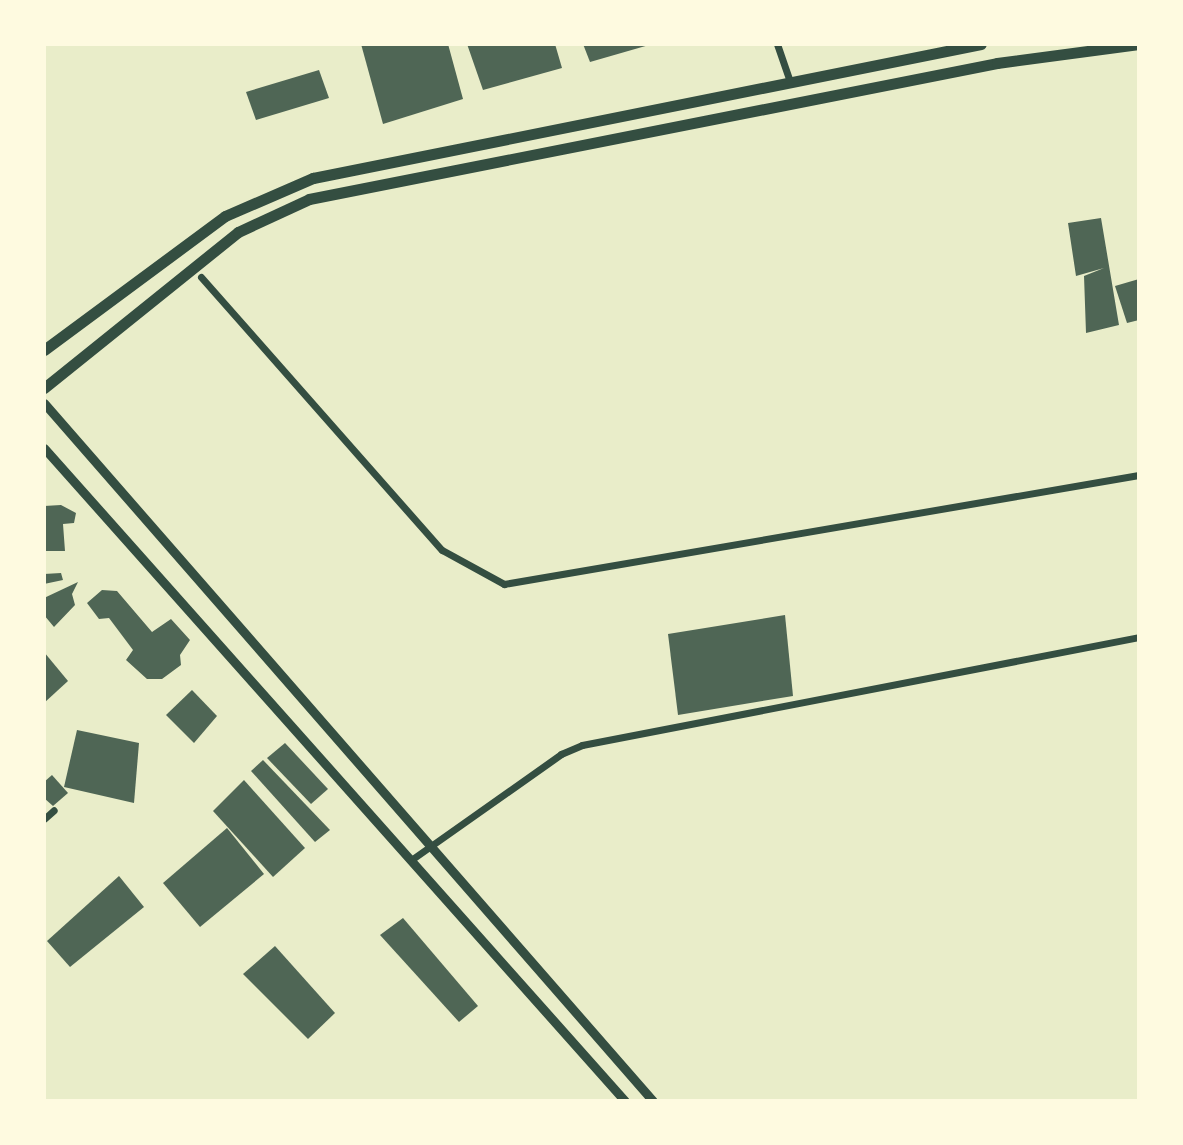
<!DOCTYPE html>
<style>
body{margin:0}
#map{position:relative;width:1183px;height:1145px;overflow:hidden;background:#e9edc9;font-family:"DejaVu Sans",sans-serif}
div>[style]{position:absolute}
.building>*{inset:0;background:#4f6655}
.minor>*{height:7px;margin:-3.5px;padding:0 3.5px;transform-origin:3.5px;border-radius:3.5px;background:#344e41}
.tertiary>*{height:9px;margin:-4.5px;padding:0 4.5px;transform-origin:4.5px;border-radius:4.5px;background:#344e41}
.primary>*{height:11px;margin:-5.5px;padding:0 5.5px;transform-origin:5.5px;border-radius:5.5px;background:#344e41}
span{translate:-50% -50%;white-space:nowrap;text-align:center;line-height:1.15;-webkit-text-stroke:8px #fefae0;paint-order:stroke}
.frame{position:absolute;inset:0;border:46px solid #fefae0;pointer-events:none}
</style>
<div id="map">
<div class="building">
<i style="clip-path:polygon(361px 44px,448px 44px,463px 99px,383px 124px)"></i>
<i style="clip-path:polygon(467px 44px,555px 44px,562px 68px,483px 90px)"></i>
<i style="clip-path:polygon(583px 44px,649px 44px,649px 45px,590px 62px)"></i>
<i style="clip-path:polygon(319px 70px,329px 98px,256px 120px,246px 92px)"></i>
<i style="clip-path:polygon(1101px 218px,1119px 325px,1086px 333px,1084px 276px,1104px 268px,1076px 276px,1068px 223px)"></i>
<i style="clip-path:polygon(1139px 279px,1139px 320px,1127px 323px,1115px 286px)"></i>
<i style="clip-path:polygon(61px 505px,76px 513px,74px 523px,63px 524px,65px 551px,44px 551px,44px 506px)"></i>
<i style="clip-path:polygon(61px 573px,63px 580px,44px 584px,44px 574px)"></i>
<i style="clip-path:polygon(78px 582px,72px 594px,75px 605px,54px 627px,44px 615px,44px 598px)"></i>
<i style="clip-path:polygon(102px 590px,117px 591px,152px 632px,171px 619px,190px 640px,180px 655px,181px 665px,162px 679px,147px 679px,126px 660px,133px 650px,109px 618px,99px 619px,87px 603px)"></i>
<i style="clip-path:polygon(785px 615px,793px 696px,678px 715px,668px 634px)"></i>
<i style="clip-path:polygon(44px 652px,68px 681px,44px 703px)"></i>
<i style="clip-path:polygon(192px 690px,217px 716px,194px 743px,166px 715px)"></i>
<i style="clip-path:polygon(77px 730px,139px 743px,134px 803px,64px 787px)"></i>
<i style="clip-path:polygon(285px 743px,328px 789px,311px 804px,267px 758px)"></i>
<i style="clip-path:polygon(263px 760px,330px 830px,315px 842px,251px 771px)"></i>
<i style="clip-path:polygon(52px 775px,68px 793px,53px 806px,44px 798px,44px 782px)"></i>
<i style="clip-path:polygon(244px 780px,305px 848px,273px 877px,213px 811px)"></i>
<i style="clip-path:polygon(227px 828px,264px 874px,200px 927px,163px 883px)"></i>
<i style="clip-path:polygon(119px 876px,144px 907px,70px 967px,47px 941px)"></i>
<i style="clip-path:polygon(403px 918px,478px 1006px,459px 1022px,380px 935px)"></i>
<i style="clip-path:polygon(275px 946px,335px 1013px,308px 1039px,243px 974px)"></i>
</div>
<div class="minor">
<i style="left:777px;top:44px;width:37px;rotate:71deg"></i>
<i style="left:201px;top:277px;width:364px;rotate:48.6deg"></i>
<i style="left:442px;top:550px;width:71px;rotate:28.7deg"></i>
<i style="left:504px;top:584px;width:644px;rotate:-9.74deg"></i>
<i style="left:44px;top:819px;width:13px;rotate:-42deg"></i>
<i style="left:411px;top:860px;width:184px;rotate:-35.2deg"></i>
<i style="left:561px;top:754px;width:23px;rotate:-23deg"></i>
<i style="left:582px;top:745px;width:567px;rotate:-10.97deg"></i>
</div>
<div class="tertiary">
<i style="left:44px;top:403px;width:926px;rotate:48.9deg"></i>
<i style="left:44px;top:448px;width:874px;rotate:48.34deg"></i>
</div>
<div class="primary">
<i style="left:44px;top:350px;width:225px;rotate:-36.5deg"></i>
<i style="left:225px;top:216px;width:96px;rotate:-23.4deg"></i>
<i style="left:313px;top:178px;width:681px;rotate:-11.34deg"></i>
<i style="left:44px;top:388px;width:249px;rotate:-38.8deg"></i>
<i style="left:238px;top:232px;width:78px;rotate:-24.9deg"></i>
<i style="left:309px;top:199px;width:701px;rotate:-11.18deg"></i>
<i style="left:997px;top:63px;width:143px;rotate:-7.6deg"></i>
</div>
<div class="frame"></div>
</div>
